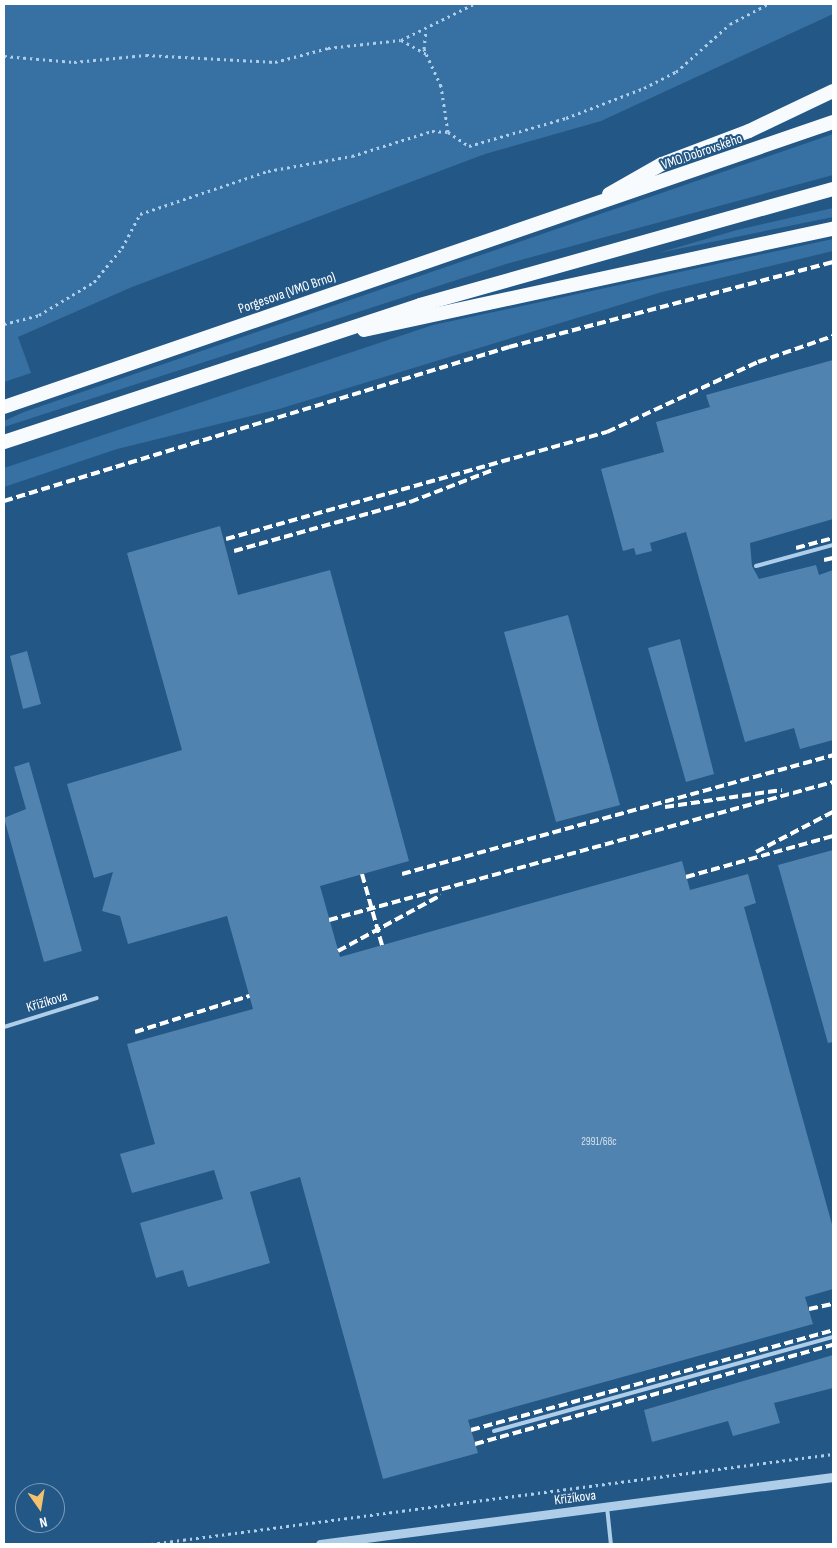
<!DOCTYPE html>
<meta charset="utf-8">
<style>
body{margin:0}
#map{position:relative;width:837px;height:1548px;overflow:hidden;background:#235786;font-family:"Sofia Sans Condensed",sans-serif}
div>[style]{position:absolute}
.green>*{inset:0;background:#3771a3}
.building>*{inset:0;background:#5083b0}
.path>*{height:3px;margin-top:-1.5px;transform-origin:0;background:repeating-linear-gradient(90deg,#adcde9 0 2.5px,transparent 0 6.5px)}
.service>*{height:4px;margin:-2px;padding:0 2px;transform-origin:2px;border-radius:2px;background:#adcde9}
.tertiary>*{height:9px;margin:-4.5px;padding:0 4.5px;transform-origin:4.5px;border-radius:4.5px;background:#adcde9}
.trunk>*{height:14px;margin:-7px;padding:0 7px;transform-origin:7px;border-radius:7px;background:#f8fbfe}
.rail>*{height:4px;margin-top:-2px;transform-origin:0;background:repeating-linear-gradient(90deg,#fff 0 9px,transparent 0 13px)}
span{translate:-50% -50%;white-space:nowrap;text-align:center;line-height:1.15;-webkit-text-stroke:4px #235786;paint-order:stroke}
.number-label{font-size:11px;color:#d3e0eb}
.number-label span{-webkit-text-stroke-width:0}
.street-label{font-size:14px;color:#fff}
.frame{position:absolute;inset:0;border:5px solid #fff;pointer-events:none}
.north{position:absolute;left:15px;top:1483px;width:50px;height:50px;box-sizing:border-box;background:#235786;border:1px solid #7b9ab6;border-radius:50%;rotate:167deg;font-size:14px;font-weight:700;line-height:20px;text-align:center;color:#fff}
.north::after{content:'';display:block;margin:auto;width:18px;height:22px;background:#f4c26f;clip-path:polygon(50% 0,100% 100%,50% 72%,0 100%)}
</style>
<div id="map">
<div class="green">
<i style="clip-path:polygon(4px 4px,833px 4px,833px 14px,601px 121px,485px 154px,132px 287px,18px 337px,31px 373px,4px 382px)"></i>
<i style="clip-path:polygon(833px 134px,833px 175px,506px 264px,4px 427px,4px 421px,24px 412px)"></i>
<i style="clip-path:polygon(833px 208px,833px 217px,658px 253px,737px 230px)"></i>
<i style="clip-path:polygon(833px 239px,833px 251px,662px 292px,279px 409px,117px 449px,4px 487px,4px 468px,433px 325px)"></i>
</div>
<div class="building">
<i style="clip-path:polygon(833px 360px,833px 519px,750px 543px,752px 566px,759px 579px,816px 565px,819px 575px,833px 570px,833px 740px,800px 749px,794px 728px,745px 742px,686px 532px,650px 543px,652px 551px,636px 555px,634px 548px,623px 551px,601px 469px,664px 452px,656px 422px,710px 407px,706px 395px)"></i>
<i style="clip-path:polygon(220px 526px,238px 595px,330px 570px,409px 861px,320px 886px,340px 957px,682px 861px,690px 890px,748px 874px,756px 903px,744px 907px,833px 1228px,833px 1289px,805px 1297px,813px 1324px,468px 1420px,478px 1453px,383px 1479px,300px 1177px,250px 1192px,270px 1263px,188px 1287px,183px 1270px,156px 1278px,140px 1223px,223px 1199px,214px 1170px,132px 1193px,120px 1154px,155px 1144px,127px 1044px,253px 1009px,227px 916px,128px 944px,120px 916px,102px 911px,113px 872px,94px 878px,67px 784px,182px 750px,127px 553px)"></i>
<i style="clip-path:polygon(568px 615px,620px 805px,556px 822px,504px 632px)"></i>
<i style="clip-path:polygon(680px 639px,714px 774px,686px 782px,648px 648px)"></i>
<i style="clip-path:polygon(27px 651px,41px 704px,23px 709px,10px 656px)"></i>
<i style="clip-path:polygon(29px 762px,82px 951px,44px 962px,4px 818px,26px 809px,14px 767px)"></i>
<i style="clip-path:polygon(833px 850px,833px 1042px,828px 1043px,778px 865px)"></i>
<i style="clip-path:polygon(833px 1355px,833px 1388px,774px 1403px,780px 1423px,733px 1436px,728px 1421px,652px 1442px,644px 1410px)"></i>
</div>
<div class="path">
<i style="left:401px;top:40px;width:29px;rotate:29deg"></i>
<i style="left:4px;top:56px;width:70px;rotate:4.9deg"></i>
<i style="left:74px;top:62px;width:72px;rotate:-5.6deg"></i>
<i style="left:146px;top:55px;width:129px;rotate:3.1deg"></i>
<i style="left:275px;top:62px;width:55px;rotate:-14.8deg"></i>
<i style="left:328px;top:48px;width:73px;rotate:-6.3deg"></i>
<i style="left:401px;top:40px;width:81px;rotate:-26.3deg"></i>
<i style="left:448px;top:132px;width:25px;rotate:34deg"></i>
<i style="left:469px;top:146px;width:101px;rotate:-16.1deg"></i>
<i style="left:566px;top:118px;width:84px;rotate:-21deg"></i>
<i style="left:644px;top:88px;width:36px;rotate:-27deg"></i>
<i style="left:676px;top:72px;width:72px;rotate:-41.6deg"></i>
<i style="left:730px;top:24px;width:43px;rotate:-27.8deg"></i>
<i style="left:4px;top:324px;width:36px;rotate:-14deg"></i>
<i style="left:39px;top:315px;width:64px;rotate:-31deg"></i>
<i style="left:94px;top:282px;width:44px;rotate:-50.5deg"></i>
<i style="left:122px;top:248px;width:38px;rotate:-62deg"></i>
<i style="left:140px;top:214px;width:135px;rotate:-18.6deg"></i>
<i style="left:268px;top:171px;width:85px;rotate:-10.1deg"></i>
<i style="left:352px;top:156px;width:84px;rotate:-17.4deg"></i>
<i style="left:432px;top:131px;width:16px;rotate:4deg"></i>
<i style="left:448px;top:132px;width:47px;rotate:-98.7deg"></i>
<i style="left:441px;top:86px;width:41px;rotate:-114.7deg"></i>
<i style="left:424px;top:49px;width:19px;rotate:-84deg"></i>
<i style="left:151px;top:1544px;width:688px;rotate:-7.52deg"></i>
</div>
<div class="service">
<i style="left:756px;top:566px;width:80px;rotate:-15.3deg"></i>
<i style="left:4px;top:1027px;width:97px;rotate:-17.3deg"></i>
<i style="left:494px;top:1431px;width:352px;rotate:-15.5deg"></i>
<i style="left:607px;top:1507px;width:37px;rotate:84deg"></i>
</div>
<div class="tertiary">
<i style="left:320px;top:1544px;width:517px;rotate:-7.44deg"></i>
</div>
<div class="trunk">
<i style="left:609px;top:194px;width:61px;rotate:-29.5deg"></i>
<i style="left:662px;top:164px;width:93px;rotate:-20.8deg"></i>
<i style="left:749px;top:131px;width:93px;rotate:-25.5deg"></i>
<i style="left:364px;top:330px;width:480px;rotate:-12.2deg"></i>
<i style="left:4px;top:407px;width:877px;rotate:-18.97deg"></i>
<i style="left:4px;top:442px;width:438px;rotate:-18.2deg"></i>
<i style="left:420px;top:305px;width:429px;rotate:-15.7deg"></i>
</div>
<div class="rail">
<i style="left:4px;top:501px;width:528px;rotate:-16.96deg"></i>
<i style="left:509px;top:347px;width:335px;rotate:-14.7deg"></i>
<i style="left:226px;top:539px;width:396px;rotate:-15.7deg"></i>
<i style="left:607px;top:432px;width:166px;rotate:-24.9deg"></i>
<i style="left:758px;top:362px;width:79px;rotate:-19.1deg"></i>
<i style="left:796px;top:548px;width:38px;rotate:-15deg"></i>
<i style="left:234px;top:551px;width:183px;rotate:-15.6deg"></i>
<i style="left:410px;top:502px;width:89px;rotate:-21.1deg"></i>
<i style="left:824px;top:560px;width:9px;rotate:-13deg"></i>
<i style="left:665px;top:807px;width:118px;rotate:-8.3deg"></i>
<i style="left:756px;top:852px;width:87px;rotate:-27.5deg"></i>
<i style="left:362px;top:874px;width:74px;rotate:74.3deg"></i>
<i style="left:402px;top:874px;width:447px;rotate:-15.4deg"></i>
<i style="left:686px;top:877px;width:153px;rotate:-15.6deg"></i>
<i style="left:329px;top:920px;width:523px;rotate:-15.31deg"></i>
<i style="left:338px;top:951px;width:117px;rotate:-28.5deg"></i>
<i style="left:135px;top:1032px;width:120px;rotate:-17.5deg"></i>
<i style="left:809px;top:1309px;width:25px;rotate:-12deg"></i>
<i style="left:471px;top:1430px;width:376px;rotate:-15.4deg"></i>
<i style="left:475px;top:1444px;width:371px;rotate:-15.5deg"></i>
</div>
<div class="number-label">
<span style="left:599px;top:1142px">2991/68c</span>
</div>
<div class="street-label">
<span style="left:702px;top:152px;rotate:-19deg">VMO Dobrovského</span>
<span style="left:287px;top:293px;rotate:-19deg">Porgesova (VMO Brno)</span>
<span style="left:47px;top:1002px;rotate:-17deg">Křížíkova</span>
<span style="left:575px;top:1498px;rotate:-7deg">Křižíkova</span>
</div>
<div class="frame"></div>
<div class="north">N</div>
</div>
